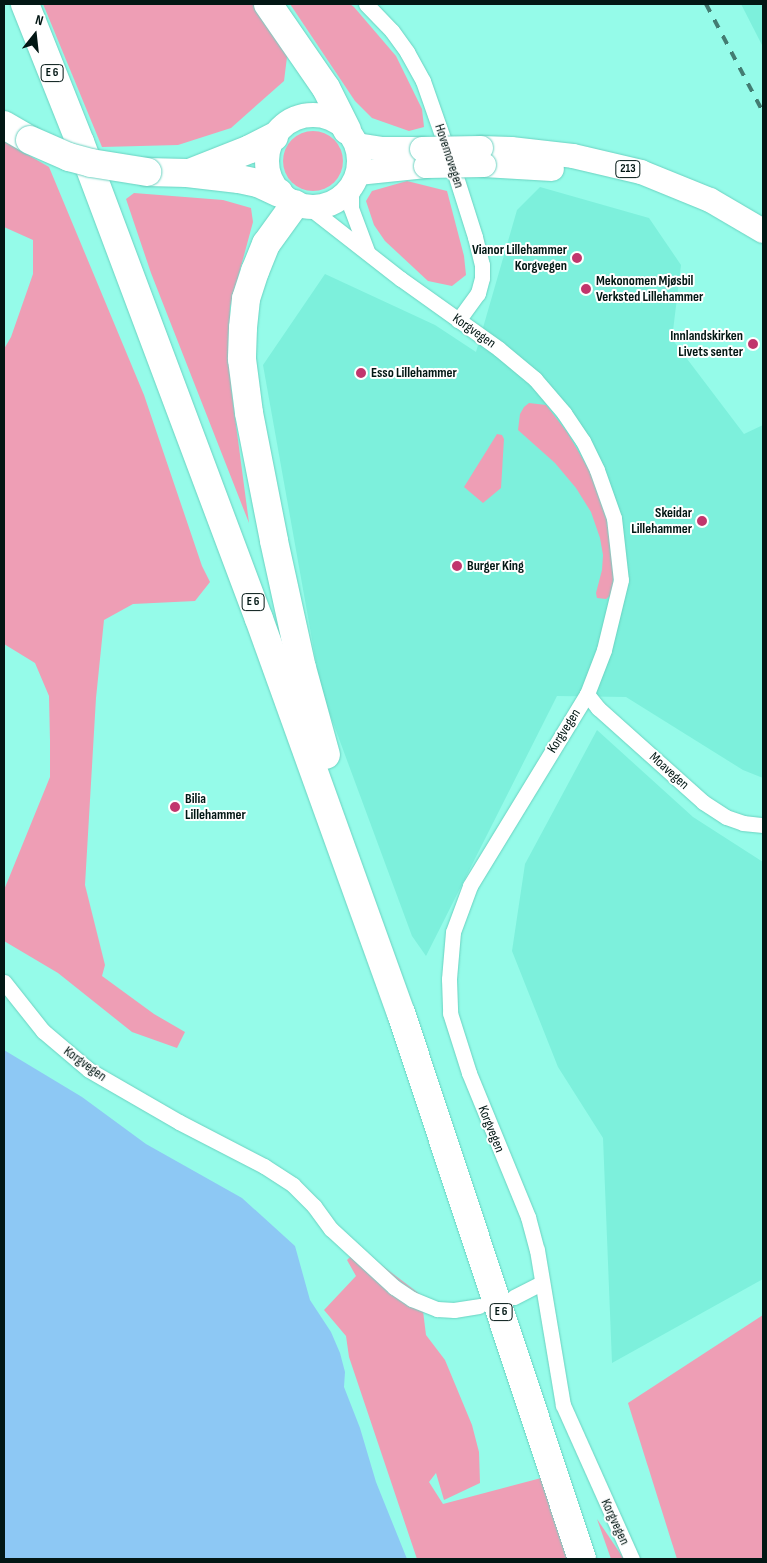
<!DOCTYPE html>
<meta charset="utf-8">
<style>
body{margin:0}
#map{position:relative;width:767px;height:1563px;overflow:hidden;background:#95fbe9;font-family:"Sofia Sans Condensed",sans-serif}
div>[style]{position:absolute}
.built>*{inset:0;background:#7df0dc}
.green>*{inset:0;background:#ee9eb5}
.round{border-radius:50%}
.water>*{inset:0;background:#8dc8f4}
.roads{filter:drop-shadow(0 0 1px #6bd2c1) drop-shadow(0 0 1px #6bd2c1)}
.street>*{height:15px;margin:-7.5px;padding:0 7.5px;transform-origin:7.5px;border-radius:7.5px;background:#fff}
.primary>*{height:24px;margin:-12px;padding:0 12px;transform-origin:12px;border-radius:12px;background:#fff}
.primary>.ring{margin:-12px;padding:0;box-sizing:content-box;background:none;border:24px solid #fff;border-radius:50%}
.highway>*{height:28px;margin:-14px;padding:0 14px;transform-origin:14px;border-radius:14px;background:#fff}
.rail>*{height:4px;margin-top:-2px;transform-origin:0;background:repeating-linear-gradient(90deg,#437c72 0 9px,transparent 0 18px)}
.bridges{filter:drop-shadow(0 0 1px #6bd2c1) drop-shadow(0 0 1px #6bd2c1)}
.primary-bridge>*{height:24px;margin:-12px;padding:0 12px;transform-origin:12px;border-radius:12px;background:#fff}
.highway-bridge>*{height:28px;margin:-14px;padding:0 14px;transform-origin:14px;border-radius:14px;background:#fff}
.dots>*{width:14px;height:14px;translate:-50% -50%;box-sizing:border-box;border:2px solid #fff;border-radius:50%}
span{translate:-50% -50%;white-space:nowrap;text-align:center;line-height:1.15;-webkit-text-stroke:4px #fff;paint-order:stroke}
.shield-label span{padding:1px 4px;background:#fff;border:1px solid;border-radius:4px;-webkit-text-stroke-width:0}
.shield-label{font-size:12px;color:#021714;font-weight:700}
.street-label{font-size:14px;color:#021714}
.poi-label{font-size:14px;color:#021714;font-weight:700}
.right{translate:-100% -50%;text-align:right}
.left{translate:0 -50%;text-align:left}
.frame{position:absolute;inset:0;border:5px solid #021714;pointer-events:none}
.north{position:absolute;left:10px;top:10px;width:50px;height:50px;-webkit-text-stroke:4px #fff;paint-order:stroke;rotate:16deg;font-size:14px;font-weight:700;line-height:20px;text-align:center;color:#021714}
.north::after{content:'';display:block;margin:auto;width:18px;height:22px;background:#021714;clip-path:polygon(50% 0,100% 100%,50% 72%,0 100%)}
</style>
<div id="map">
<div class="built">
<i style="clip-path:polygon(741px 4px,763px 4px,763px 47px)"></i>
<i style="clip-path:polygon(540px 187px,649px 218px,681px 265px,672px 339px,744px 434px,763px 425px,763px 778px,743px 770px,626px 697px,557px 696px,426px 956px,412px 936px,321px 690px,263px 365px,325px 274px,435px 325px,476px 352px,517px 210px)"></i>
<i style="clip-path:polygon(597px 730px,693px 817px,763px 862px,763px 1279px,612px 1363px,603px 1138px,558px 1067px,512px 951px,525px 864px)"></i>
</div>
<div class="green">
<i style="clip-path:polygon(43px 4px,253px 4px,288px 49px,284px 81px,231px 128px,178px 145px,102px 147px)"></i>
<i style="clip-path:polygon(290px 4px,350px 4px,354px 7px,396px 56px,422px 109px,424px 127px,409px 131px,372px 118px,355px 101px)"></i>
<i class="round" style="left:283px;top:131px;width:60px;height:60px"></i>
<i style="clip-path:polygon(4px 141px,49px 167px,144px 395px,202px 566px,210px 582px,195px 601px,133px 604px,104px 620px,96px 698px,85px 885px,105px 965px,102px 976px,154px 1014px,185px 1032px,177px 1048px,132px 1032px,58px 973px,4px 941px,4px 890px,50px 777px,50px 741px,49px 696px,35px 663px,4px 644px,4px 349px,11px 337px,33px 274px,33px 240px,4px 227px)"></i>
<i style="clip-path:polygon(407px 181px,447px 191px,464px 256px,466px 275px,452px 286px,428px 281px,385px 241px,374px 225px,366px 201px,372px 191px)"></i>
<i style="clip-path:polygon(134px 193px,223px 200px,251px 208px,253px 222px,230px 307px,231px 387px,249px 523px,151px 273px,126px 199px)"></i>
<i style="clip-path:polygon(529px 403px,546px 405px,567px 432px,591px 473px,607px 520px,614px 576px,612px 594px,606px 599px,597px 598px,596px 593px,602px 570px,603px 555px,600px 538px,591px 512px,576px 488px,555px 463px,518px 430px,520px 414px,524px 407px)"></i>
<i style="clip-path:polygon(497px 434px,502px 435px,504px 439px,501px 488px,483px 503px,464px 487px)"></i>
<i style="clip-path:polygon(359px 1248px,421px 1295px,426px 1335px,445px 1360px,472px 1425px,479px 1452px,480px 1483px,444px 1500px,436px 1473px,429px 1482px,443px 1504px,545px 1477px,571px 1559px,417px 1559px,349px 1357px,346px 1336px,324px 1310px,356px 1276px,347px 1260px)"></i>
<i style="clip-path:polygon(763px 1315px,763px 1559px,677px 1559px,628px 1403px)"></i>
<i style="clip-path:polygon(597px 1519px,624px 1559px,611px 1559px)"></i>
</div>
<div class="water">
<i style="clip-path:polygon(4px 1050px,82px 1097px,146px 1144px,242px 1198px,295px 1246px,310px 1300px,331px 1332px,340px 1353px,345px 1372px,344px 1387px,360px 1428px,376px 1482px,407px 1559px,4px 1559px)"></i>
</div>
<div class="roads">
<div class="street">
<i style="left:366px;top:4px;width:37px;rotate:46deg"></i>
<i style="left:392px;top:31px;width:26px;rotate:54deg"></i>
<i style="left:407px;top:52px;width:33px;rotate:61deg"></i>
<i style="left:423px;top:81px;width:82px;rotate:70.7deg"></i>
<i style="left:450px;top:158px;width:83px;rotate:72.4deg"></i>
<i style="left:475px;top:237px;width:29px;rotate:76deg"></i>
<i style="left:482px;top:265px;width:13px;rotate:90deg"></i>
<i style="left:482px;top:278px;width:16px;rotate:105deg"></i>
<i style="left:478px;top:293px;width:34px;rotate:126deg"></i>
<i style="left:356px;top:180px;width:16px;rotate:108deg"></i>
<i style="left:351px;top:195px;width:13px;rotate:90deg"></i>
<i style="left:351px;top:208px;width:46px;rotate:69.6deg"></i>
<i style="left:310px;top:208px;width:115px;rotate:38deg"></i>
<i style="left:401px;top:279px;width:120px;rotate:35.5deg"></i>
<i style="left:499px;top:349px;width:47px;rotate:39.8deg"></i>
<i style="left:535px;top:379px;width:45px;rotate:49.5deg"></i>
<i style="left:564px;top:413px;width:34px;rotate:56deg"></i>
<i style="left:583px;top:441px;width:32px;rotate:64deg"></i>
<i style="left:597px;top:470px;width:51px;rotate:70.5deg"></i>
<i style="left:614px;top:518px;width:62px;rotate:83.6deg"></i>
<i style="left:621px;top:580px;width:72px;rotate:103.7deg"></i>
<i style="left:604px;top:650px;width:47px;rotate:111.1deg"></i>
<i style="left:587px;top:694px;width:225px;rotate:121.4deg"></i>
<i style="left:470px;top:886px;width:49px;rotate:110.3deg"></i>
<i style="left:453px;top:932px;width:47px;rotate:94.9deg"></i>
<i style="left:449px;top:979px;width:34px;rotate:88deg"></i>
<i style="left:450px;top:1013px;width:63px;rotate:72.4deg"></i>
<i style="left:469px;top:1073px;width:156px;rotate:67.7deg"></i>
<i style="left:528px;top:1217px;width:34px;rotate:75deg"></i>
<i style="left:537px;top:1250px;width:157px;rotate:80.5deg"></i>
<i style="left:563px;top:1405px;width:169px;rotate:65.9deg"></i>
<i style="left:587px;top:694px;width:18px;rotate:52deg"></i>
<i style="left:598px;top:708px;width:141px;rotate:41.8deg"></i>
<i style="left:703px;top:802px;width:27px;rotate:33deg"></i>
<i style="left:726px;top:817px;width:18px;rotate:19deg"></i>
<i style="left:743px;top:823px;width:20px;rotate:6deg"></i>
<i style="left:4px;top:982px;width:63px;rotate:51.5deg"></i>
<i style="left:43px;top:1031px;width:60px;rotate:40.3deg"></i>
<i style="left:89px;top:1070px;width:104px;rotate:30deg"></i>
<i style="left:179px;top:1122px;width:96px;rotate:27.4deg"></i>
<i style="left:264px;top:1166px;width:35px;rotate:33deg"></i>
<i style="left:293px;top:1185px;width:30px;rotate:45deg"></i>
<i style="left:314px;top:1206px;width:29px;rotate:54deg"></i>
<i style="left:331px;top:1229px;width:86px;rotate:42.6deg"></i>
<i style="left:394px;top:1287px;width:22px;rotate:34deg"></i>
<i style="left:412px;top:1299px;width:27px;rotate:22deg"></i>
<i style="left:437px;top:1309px;width:17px;rotate:3deg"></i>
<i style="left:454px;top:1310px;width:25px;rotate:-9deg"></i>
<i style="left:514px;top:1297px;width:31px;rotate:-27deg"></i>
</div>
<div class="primary">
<i class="ring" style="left:267px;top:115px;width:68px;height:68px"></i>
<i style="left:357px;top:145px;width:26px;rotate:9deg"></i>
<i style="left:383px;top:149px;width:39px"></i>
<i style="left:481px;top:148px;width:30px;rotate:2deg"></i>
<i style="left:511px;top:149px;width:62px;rotate:6.4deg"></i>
<i style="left:573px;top:156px;width:70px;rotate:13.2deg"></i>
<i style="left:641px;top:172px;width:74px;rotate:22.1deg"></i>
<i style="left:710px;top:200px;width:61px;rotate:30.3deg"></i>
<i style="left:484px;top:165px;width:68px;rotate:3.4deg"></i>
<i style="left:358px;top:173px;width:68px;rotate:-5.9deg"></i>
</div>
<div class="highway">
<i style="left:25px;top:4px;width:149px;rotate:68.3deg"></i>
<i style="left:80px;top:142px;width:509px;rotate:69.43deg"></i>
<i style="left:259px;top:619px;width:419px;rotate:70.2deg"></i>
<i style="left:401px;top:1013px;width:575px;rotate:71.66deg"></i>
<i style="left:268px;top:4px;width:102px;rotate:55.4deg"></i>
<i style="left:326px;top:88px;width:47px;rotate:63.4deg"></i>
<i style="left:4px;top:125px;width:30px;rotate:30deg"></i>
<i style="left:147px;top:172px;width:40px;rotate:1.4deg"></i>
<i style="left:187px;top:173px;width:52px;rotate:6.6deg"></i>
<i style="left:239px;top:179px;width:19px;rotate:12deg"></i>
<i style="left:258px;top:183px;width:23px;rotate:25deg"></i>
<i style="left:192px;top:172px;width:62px;rotate:-21.6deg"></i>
<i style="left:250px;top:149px;width:27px;rotate:-27deg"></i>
<i style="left:295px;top:204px;width:49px;rotate:125.9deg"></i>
<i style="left:266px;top:244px;width:29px;rotate:112deg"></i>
<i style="left:255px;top:271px;width:29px;rotate:108deg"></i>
<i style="left:246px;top:299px;width:29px;rotate:96deg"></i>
<i style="left:243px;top:328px;width:31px;rotate:92deg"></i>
<i style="left:242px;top:359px;width:54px;rotate:82.6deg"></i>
<i style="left:249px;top:413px;width:130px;rotate:78.9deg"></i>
<i style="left:274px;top:541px;width:130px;rotate:77.6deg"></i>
<i style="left:302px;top:668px;width:90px;rotate:74.6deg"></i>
</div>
</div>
<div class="rail">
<i style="left:706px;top:4px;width:122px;rotate:62.2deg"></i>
</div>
<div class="bridges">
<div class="primary-bridge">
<i style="left:422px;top:149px;width:59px;rotate:-1deg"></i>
<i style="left:426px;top:166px;width:58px;rotate:-1deg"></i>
</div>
<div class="highway-bridge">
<i style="left:30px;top:140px;width:43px;rotate:23.6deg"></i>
<i style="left:69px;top:157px;width:23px;rotate:15deg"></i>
<i style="left:91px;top:163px;width:57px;rotate:9.1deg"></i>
</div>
</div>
<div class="dots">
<i style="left:577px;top:258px;background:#c1366d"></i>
<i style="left:586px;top:289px;background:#c1366d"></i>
<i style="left:753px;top:344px;background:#c1366d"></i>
<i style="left:361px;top:373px;background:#c1366d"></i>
<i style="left:702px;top:521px;background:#c1366d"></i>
<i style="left:457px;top:566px;background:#c1366d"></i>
<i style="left:175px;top:807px;background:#c1366d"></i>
</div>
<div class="shield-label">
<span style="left:52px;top:73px">E 6</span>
<span style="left:628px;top:169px">213</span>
<span style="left:253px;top:602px">E 6</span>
<span style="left:501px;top:1312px">E 6</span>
</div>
<div class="street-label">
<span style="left:449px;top:156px;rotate:72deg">Hovemovegen</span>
<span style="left:474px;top:331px;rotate:35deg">Korgvegen</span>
<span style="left:564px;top:731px;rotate:-58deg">Korgvegen</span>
<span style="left:669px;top:771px;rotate:42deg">Moavegen</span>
<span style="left:85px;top:1064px;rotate:36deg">Korgvegen</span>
<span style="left:491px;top:1129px;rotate:68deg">Korgvegen</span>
<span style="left:615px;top:1522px;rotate:65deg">Korgvegen</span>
</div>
<div class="poi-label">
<span class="right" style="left:567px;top:258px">Vianor Lillehammer<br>Korgvegen</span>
<span class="left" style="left:596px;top:289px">Mekonomen Mjøsbil<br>Verksted Lillehammer</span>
<span class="right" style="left:743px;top:344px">Innlandskirken<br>Livets senter</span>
<span class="left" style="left:371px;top:373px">Esso Lillehammer</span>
<span class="right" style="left:692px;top:521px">Skeidar<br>Lillehammer</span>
<span class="left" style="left:467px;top:566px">Burger King</span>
<span class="left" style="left:185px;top:807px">Bilia<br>Lillehammer</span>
</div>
<div class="frame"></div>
<div class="north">N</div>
</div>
